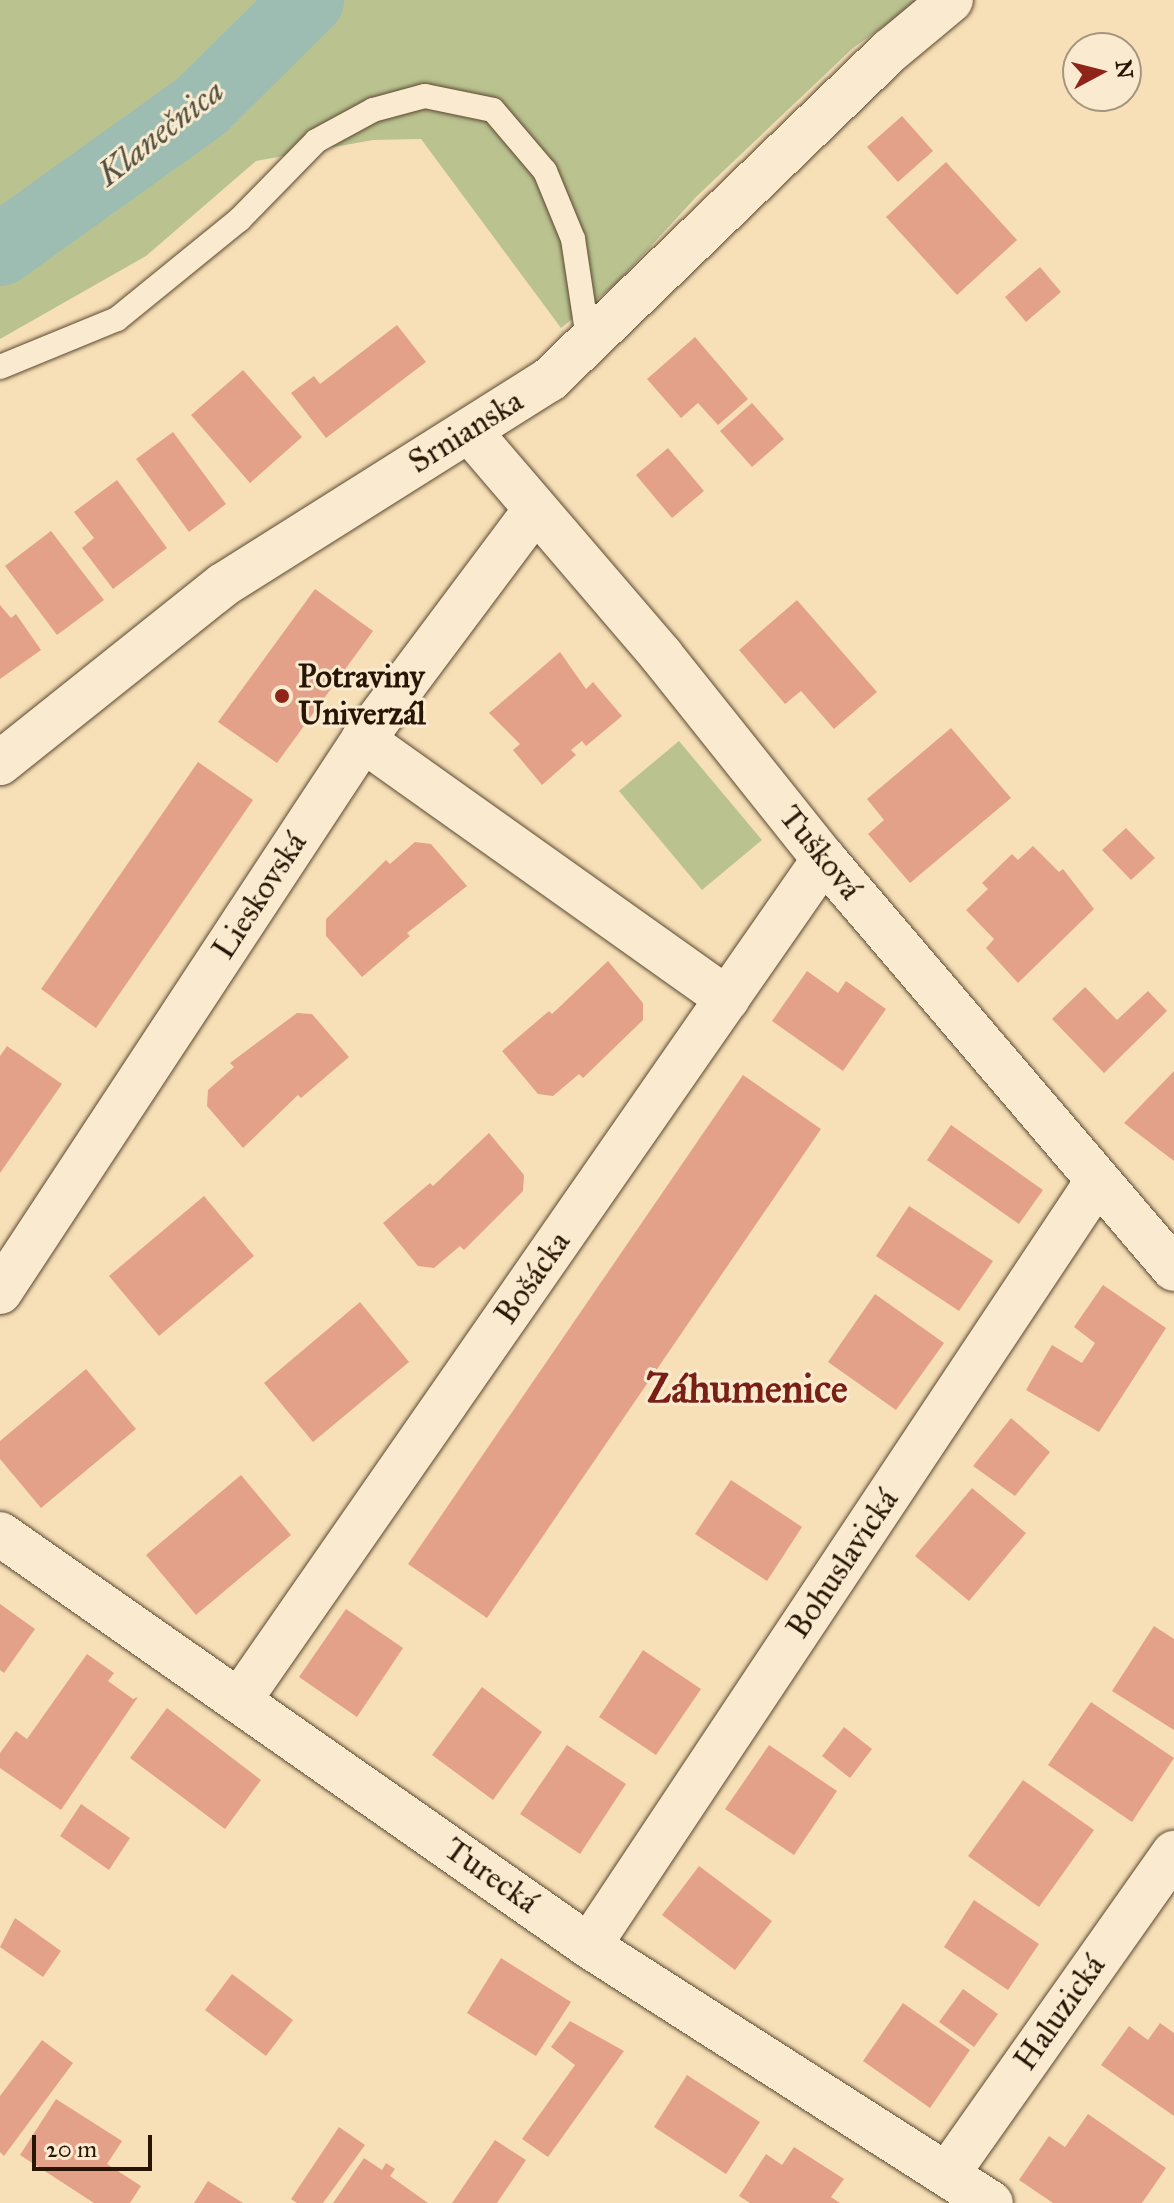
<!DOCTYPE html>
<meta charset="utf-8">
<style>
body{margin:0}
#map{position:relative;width:1174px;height:2203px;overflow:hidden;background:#f7e0b7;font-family:"IM FELL Great Primer",serif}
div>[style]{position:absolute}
.green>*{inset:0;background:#bac390}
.river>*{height:72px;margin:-36px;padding:0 36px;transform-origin:36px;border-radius:36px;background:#9dbdb2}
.building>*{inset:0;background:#e4a18a}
.roads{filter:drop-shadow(0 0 2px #5c4831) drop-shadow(0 0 2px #5c4831)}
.service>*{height:24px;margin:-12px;padding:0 12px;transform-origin:12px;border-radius:12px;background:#faebd0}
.minor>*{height:44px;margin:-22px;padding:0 22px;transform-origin:22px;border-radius:22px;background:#faebd0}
.tertiary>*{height:44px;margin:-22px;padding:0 22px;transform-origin:22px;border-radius:22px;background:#faebd0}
.dots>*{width:22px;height:22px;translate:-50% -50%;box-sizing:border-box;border:4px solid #faebd0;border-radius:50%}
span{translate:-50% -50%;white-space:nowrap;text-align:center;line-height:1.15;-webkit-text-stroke:6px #faebd0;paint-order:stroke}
.street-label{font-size:32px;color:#291504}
.poi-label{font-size:32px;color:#291504;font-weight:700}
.left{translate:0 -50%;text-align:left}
.water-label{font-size:34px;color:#525041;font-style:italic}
.district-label{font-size:40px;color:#7a1f14;font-weight:700}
.north{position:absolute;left:1062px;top:32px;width:80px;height:80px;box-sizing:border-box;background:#faebd0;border:2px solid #a6957e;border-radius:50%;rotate:83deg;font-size:22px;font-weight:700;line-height:32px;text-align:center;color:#291504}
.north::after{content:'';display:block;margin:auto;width:28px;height:36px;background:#8f2418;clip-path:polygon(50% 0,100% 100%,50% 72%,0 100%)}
.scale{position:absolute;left:32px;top:2135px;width:120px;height:36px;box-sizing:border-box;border:4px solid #291504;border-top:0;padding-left:10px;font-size:24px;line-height:28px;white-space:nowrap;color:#291504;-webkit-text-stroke:6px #faebd0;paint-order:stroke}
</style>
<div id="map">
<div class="green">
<i style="clip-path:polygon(0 0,921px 0,853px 48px,697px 196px,617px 283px,561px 328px,421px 139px,373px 140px,256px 161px,146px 256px,0 339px)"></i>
<i style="clip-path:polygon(679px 741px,762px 840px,702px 890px,619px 791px)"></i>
</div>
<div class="river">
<i style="left:0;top:250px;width:247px;rotate:-35.6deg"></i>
<i style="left:201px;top:106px;width:151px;rotate:-44.7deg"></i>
</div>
<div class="building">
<i style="clip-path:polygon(902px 116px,933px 151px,898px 182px,867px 147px)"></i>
<i style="clip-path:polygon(946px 162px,1017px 240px,957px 295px,886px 217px)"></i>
<i style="clip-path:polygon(1040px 267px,1061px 292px,1026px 322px,1005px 297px)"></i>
<i style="clip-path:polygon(397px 325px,426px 362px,326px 438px,291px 393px,314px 376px,320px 384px)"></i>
<i style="clip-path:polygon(695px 337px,748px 399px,718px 425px,698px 403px,681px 418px,647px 379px)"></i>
<i style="clip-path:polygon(243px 370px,302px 437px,250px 483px,191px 415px)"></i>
<i style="clip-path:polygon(752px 403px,784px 439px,752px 467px,720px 431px)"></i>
<i style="clip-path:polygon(173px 432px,226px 504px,189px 532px,136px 459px)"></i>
<i style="clip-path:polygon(668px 448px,704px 491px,672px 518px,636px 475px)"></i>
<i style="clip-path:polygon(117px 480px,167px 548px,113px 589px,82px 548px,94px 538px,74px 512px)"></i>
<i style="clip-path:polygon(51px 531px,104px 600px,57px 635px,5px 566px)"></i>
<i style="clip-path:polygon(315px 589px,373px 631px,277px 763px,218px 722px)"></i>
<i style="clip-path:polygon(797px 600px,877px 692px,834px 729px,801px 691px,785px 704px,739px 650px)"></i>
<i style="clip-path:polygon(0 605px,11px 618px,16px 614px,41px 650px,0 679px)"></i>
<i style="clip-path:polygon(560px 652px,586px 689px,593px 682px,622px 716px,586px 746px,582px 741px,571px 750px,576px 755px,542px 785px,513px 750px,520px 744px,489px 713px)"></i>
<i style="clip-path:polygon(951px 728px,1011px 798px,910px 883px,868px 834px,884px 820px,867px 799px)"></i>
<i style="clip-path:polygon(198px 762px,253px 800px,96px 1028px,41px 989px)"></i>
<i style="clip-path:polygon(1126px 828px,1155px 858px,1131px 880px,1102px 850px)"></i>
<i style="clip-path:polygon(415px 842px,431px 844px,467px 886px,407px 933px,410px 936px,362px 977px,326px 936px,326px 919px,386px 860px,390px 864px)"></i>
<i style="clip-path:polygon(1033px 846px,1059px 872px,1063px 869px,1094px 909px,1018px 983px,986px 948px,994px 939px,966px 910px,988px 889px,982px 883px,1012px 854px,1018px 860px)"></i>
<i style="clip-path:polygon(608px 961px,643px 1003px,643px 1020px,583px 1078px,579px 1074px,553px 1096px,538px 1094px,502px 1051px,549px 1011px,552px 1014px)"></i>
<i style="clip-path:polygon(807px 971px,838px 993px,846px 981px,886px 1009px,843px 1071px,772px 1021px)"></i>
<i style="clip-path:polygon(1085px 987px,1117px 1020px,1148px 991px,1167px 1011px,1104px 1073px,1052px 1019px)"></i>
<i style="clip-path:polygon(297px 1013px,312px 1014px,349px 1057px,301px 1098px,298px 1095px,243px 1148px,207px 1106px,208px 1090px,234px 1067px,230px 1063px)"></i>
<i style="clip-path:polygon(7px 1046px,62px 1084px,0 1173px,0 1056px)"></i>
<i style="clip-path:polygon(1174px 1071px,1174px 1161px,1124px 1123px)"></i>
<i style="clip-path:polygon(743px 1075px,821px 1129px,487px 1618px,408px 1564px)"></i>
<i style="clip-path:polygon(951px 1125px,1043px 1190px,1019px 1224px,927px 1160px)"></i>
<i style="clip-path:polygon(489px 1133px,524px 1175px,523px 1191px,464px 1250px,460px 1246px,434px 1268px,418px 1266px,383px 1223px,430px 1183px,433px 1186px)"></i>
<i style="clip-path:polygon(204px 1196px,254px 1256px,159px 1336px,109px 1276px)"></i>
<i style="clip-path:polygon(909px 1206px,993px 1261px,959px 1311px,876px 1256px)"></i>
<i style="clip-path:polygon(1103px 1285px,1166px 1328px,1099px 1432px,1026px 1390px,1052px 1345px,1082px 1363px,1095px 1343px,1074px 1327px)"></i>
<i style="clip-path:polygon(875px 1294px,944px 1343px,896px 1410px,828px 1362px)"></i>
<i style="clip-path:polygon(360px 1302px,409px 1362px,313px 1442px,264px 1383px)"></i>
<i style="clip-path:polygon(86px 1369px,136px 1429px,41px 1508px,0 1459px,0 1441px)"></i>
<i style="clip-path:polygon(1011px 1418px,1050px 1452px,1015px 1496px,973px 1466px)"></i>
<i style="clip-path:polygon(241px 1475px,291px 1535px,196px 1615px,146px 1555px)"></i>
<i style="clip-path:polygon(731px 1480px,802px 1527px,767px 1581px,695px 1534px)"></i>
<i style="clip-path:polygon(972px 1488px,1026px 1533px,969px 1601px,915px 1556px)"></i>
<i style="clip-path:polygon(0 1604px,35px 1629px,4px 1673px,0 1670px)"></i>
<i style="clip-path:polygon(346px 1609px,403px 1648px,357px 1717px,299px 1677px)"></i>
<i style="clip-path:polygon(1154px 1626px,1174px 1639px,1174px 1730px,1112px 1691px)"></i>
<i style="clip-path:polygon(643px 1650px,701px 1689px,656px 1755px,599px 1717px)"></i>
<i style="clip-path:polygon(87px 1654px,114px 1673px,108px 1681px,133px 1699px,138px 1697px,61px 1810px,0 1768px,0 1753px,16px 1731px,27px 1739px)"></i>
<i style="clip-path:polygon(482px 1687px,542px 1732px,493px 1800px,432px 1755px)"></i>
<i style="clip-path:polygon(1091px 1702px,1174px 1758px,1132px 1822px,1048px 1765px)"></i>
<i style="clip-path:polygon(167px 1708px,261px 1780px,225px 1829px,130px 1758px)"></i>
<i style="clip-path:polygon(844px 1727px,872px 1749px,850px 1778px,822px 1756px)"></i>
<i style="clip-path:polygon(567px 1745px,626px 1784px,580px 1854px,520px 1814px)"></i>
<i style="clip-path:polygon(769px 1745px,837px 1791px,794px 1855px,725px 1809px)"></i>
<i style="clip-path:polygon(1023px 1780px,1094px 1830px,1039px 1907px,968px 1856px)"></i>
<i style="clip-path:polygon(81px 1804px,130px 1838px,109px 1870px,60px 1836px)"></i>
<i style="clip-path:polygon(699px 1866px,772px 1921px,735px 1970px,662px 1915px)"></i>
<i style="clip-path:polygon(974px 1900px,1039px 1944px,1008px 1990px,944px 1947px)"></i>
<i style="clip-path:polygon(15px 1918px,61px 1951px,43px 1977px,0 1947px)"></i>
<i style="clip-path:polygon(501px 1958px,571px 2002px,536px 2056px,467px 2013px)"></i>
<i style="clip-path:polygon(232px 1974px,293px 2020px,266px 2056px,205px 2010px)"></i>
<i style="clip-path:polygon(963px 1989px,998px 2014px,974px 2047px,939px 2022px)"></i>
<i style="clip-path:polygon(903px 2003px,970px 2050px,930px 2108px,863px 2061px)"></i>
<i style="clip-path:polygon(570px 2021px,624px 2051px,548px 2157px,522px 2139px,575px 2065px,551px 2047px)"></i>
<i style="clip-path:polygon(1160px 2023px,1174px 2033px,1174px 2116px,1101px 2065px,1129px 2026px,1148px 2040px)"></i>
<i style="clip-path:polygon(42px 2040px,73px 2063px,4px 2156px,0 2152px,0 2096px)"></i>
<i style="clip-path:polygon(687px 2075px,760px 2122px,726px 2174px,654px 2127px)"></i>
<i style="clip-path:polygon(56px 2099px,122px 2141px,107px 2164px,141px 2186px,130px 2203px,94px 2203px,20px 2155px)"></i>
<i style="clip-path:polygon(1088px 2114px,1166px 2168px,1142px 2203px,1053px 2203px,1019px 2180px,1049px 2136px,1065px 2147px)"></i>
<i style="clip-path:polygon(339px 2127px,365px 2145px,323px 2203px,297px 2203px,291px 2199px)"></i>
<i style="clip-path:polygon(495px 2140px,526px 2160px,497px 2203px,452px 2203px)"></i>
<i style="clip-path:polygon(794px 2147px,844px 2179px,831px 2197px,840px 2203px,750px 2203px,739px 2196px,766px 2154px,782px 2165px)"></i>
<i style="clip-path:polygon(364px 2158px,382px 2170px,386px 2163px,395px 2169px,390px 2176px,428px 2203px,333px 2203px)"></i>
<i style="clip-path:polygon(208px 2181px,243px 2203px,194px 2203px)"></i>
</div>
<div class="roads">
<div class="service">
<i style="left:0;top:367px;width:126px;rotate:-22.3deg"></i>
<i style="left:117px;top:319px;width:157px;rotate:-39.1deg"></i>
<i style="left:239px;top:220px;width:110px;rotate:-45.7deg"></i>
<i style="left:316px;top:141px;width:65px;rotate:-28.5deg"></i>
<i style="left:373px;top:110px;width:54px;rotate:-15.1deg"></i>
<i style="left:425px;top:96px;width:69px;rotate:11.6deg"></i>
<i style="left:493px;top:110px;width:80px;rotate:49.6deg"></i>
<i style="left:545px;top:171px;width:74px;rotate:67.6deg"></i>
<i style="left:573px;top:239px;width:107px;rotate:81.4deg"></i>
</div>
<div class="minor">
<i style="left:470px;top:432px;width:294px;rotate:49.4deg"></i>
<i style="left:661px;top:655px;width:261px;rotate:51.4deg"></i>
<i style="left:824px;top:859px;width:539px;rotate:49.51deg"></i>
<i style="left:363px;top:740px;width:447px;rotate:35.4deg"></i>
<i style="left:0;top:1292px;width:661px;rotate:-56.67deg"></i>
<i style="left:363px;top:740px;width:287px;rotate:-53.2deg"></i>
<i style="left:0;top:1534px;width:719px;rotate:34.97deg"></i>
<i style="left:589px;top:1946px;width:477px;rotate:32.6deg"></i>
<i style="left:241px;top:1698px;width:1022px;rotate:-55.21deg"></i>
<i style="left:589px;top:1946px;width:916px;rotate:-56.4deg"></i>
<i style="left:948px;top:2173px;width:392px;rotate:-54.8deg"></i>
</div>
<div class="tertiary">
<i style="left:0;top:763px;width:285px;rotate:-38.6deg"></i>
<i style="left:223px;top:585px;width:385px;rotate:-32.2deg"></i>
<i style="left:549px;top:380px;width:475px;rotate:-44deg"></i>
<i style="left:891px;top:50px;width:78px;rotate:-39.8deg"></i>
</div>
</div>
<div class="dots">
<i style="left:282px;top:696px;background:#8f2418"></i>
</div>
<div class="street-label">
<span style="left:466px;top:432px;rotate:-32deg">Srnianska</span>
<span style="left:820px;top:853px;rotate:51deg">Tušková</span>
<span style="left:260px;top:896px;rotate:-57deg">Lieskovská</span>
<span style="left:533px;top:1278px;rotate:-55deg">Bošácka</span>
<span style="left:843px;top:1564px;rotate:-56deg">Bohuslavická</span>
<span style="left:491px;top:1876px;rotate:35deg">Turecká</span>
<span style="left:1060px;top:2013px;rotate:-55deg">Haluzická</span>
</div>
<div class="poi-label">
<span class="left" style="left:298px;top:696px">Potraviny<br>Univerzál</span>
</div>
<div class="water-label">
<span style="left:160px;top:132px;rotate:-38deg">Klanečnica</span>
</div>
<div class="district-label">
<span style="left:747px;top:1389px">Záhumenice</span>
</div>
<div class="north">N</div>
<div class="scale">20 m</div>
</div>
